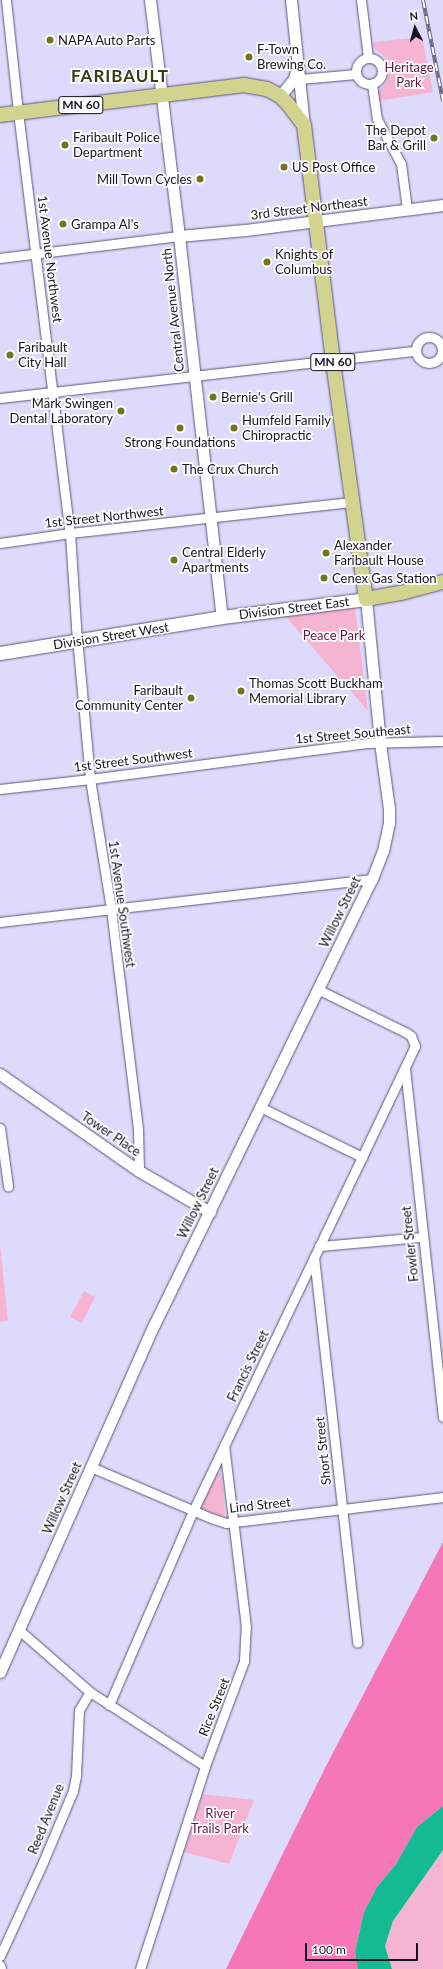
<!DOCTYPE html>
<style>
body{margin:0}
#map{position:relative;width:443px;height:1969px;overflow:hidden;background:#dedafc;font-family:Lato,sans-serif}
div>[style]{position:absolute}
.green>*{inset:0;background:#f5b5d2}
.forest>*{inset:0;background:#f577b7}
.water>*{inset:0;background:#14ba94}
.roads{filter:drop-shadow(0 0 1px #5c577a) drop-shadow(0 0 1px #5c577a)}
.minor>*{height:9px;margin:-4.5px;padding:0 4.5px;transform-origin:4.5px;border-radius:4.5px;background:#fff}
.minor>.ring{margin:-4.5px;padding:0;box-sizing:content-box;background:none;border:9px solid #fff;border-radius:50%}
.tertiary>*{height:11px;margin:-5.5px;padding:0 5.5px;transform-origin:5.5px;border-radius:5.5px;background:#fff}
.secondary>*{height:13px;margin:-6.5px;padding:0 6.5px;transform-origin:6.5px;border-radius:6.5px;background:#fff}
.primary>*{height:14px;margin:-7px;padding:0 7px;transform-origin:7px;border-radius:7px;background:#d2d38f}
.rail>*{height:4px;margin-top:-2px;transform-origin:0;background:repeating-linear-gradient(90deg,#fff 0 8px,#69667d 0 16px);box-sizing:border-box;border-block:1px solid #69667d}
.dots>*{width:11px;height:11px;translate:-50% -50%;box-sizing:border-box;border:2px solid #fff;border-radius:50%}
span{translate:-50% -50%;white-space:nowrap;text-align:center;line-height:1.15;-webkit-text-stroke:3.5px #fff;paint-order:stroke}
.shield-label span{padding:1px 3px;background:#fff;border:1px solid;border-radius:3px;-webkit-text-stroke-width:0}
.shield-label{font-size:12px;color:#161422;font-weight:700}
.poi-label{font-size:13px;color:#161422}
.left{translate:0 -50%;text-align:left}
.right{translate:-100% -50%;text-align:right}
.park-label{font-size:13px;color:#651743}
.street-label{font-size:13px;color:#161422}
.district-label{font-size:17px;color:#3c3d14;font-weight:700;letter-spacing:1px}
.north{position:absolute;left:395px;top:8px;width:40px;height:40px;-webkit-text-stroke:3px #fff;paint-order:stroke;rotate:354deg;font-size:11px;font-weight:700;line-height:16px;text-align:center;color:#161422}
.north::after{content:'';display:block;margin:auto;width:14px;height:18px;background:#161422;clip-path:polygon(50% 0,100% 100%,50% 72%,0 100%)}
.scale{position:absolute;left:305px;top:1943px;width:113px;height:18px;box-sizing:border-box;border:2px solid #161422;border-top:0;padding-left:5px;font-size:12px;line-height:14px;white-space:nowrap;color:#161422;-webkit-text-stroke:3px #fff;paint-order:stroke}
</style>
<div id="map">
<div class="green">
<i style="clip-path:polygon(422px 37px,433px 92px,379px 101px,377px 93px,386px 83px,390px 72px,387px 59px,374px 48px,373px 42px)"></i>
<i style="clip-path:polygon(355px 608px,368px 711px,285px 616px)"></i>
<i style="clip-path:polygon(0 1244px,8px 1321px,0 1322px)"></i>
<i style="clip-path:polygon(84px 1291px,95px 1297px,82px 1323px,70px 1317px)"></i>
<i style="clip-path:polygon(216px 1472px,220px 1473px,222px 1476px,225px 1514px,221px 1517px,200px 1508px,200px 1505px)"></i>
<i style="clip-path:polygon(203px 1794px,254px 1800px,229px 1864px,184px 1852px)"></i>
<i style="clip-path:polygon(443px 1850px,443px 1969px,392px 1969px,385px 1946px,393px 1921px)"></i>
</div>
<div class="forest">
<i style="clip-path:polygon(443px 1542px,443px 1806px,417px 1827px,396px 1864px,377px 1887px,364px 1912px,355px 1952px,358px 1969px,226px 1969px,325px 1768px)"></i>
</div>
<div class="water">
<i style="clip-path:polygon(443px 1806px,443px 1850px,393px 1921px,385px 1946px,392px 1969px,358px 1969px,355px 1952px,364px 1912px,377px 1887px,396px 1864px,417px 1827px)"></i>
</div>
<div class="roads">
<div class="minor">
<i style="left:6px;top:0;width:113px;rotate:83.9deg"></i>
<i style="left:18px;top:112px;width:424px;rotate:83deg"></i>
<i style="left:70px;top:533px;width:94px;rotate:86.3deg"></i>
<i style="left:76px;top:627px;width:153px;rotate:84.7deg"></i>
<i style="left:90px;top:779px;width:132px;rotate:80.8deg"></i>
<i style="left:111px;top:909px;width:222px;rotate:83deg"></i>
<i style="left:138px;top:1129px;width:42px;rotate:88.6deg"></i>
<i style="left:361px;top:0;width:58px;rotate:83.1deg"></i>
<i class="ring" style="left:356px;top:58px;width:17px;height:17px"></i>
<i style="left:300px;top:79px;width:56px;rotate:-5.1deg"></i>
<i style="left:372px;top:84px;width:35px;rotate:82deg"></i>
<i style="left:377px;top:119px;width:51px;rotate:61.9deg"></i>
<i style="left:401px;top:164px;width:45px;rotate:82.4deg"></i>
<i style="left:0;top:258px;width:180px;rotate:-7deg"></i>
<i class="ring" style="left:416px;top:337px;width:17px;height:17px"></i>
<i style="left:0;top:398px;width:418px;rotate:-6.5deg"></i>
<i style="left:0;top:543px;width:71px;rotate:-8.1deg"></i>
<i style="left:70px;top:533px;width:285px;rotate:-6.3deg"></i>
<i style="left:0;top:789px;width:91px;rotate:-6.3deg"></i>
<i style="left:90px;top:779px;width:279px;rotate:-7.4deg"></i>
<i style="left:367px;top:743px;width:74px;rotate:-1.5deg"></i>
<i style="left:0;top:922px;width:374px;rotate:-6.6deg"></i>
<i style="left:405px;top:1068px;width:351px;rotate:83.8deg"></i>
<i style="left:260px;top:1107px;width:114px;rotate:26.1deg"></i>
<i style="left:0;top:1128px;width:59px;rotate:82.1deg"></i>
<i style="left:319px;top:1246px;width:103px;rotate:-5deg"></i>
<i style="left:314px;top:1257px;width:388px;rotate:83.6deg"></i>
<i style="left:91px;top:1467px;width:130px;rotate:23deg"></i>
<i style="left:211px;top:1518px;width:16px;rotate:18deg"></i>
<i style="left:226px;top:1523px;width:219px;rotate:-6.8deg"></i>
<i style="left:90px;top:1692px;width:137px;rotate:32.8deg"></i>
<i style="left:109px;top:1705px;width:211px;rotate:-66.6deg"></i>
<i style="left:193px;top:1511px;width:515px;rotate:-64.48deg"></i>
<i style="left:415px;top:1046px;width:11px;rotate:-112deg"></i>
<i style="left:411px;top:1036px;width:5px;rotate:-143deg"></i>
<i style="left:407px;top:1033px;width:100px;rotate:-153.9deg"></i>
<i style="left:0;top:1956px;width:103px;rotate:-65.4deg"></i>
<i style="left:43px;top:1862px;width:77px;rotate:-67.1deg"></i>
<i style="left:73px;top:1791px;width:15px;rotate:-79deg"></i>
<i style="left:76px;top:1776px;width:66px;rotate:-87.4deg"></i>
<i style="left:79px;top:1710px;width:21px;rotate:-59deg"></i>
<i style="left:90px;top:1692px;width:94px;rotate:-138.9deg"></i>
<i style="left:0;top:1965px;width:4px;rotate:76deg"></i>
<i style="left:140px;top:1969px;width:213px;rotate:-72.2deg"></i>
<i style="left:205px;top:1766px;width:112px;rotate:-69.6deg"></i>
<i style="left:244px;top:1661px;width:34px;rotate:-87deg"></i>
<i style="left:246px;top:1627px;width:183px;rotate:-96.9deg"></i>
</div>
<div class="tertiary">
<i style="left:150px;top:0;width:238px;rotate:83deg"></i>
<i style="left:179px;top:236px;width:383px;rotate:83.6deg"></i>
<i style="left:291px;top:0;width:126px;rotate:84.1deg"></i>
<i style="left:280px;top:96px;width:22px;rotate:-51deg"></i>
<i style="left:294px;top:79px;width:13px;rotate:-77deg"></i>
<i style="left:179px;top:236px;width:66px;rotate:-5.2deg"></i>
<i style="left:245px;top:230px;width:200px;rotate:-7.2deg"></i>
<i style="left:0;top:1074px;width:169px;rotate:34.9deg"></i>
<i style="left:139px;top:1171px;width:82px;rotate:30deg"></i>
<i style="left:0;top:1672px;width:380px;rotate:-66.1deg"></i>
<i style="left:154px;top:1325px;width:496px;rotate:-64deg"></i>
<i style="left:372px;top:879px;width:30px;rotate:-69deg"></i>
<i style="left:383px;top:851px;width:29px;rotate:-78deg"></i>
<i style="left:389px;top:823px;width:14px;rotate:-90deg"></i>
<i style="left:389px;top:809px;width:68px;rotate:-97.7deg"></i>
<i style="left:380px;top:742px;width:144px;rotate:-95.6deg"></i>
</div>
<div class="secondary">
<i style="left:0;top:653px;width:225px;rotate:-9.2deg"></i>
<i style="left:222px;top:617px;width:145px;rotate:-7.1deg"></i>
</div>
<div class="primary">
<i style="left:0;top:115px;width:246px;rotate:-7deg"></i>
<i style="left:244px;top:85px;width:23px;rotate:10deg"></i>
<i style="left:267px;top:89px;width:15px;rotate:28deg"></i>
<i style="left:280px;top:96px;width:11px;rotate:45deg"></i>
<i style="left:288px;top:104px;width:26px;rotate:53deg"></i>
<i style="left:304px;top:125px;width:239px;rotate:83deg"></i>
<i style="left:333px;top:362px;width:239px;rotate:82.1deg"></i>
<i style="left:366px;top:599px;width:36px;rotate:-10deg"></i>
<i style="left:401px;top:593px;width:43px;rotate:-14.7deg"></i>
</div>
</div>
<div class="rail">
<i style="left:423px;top:0;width:103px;rotate:78.8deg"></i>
</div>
<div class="dots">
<i style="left:50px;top:40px;background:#72741a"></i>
<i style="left:249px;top:57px;background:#72741a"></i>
<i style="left:434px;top:138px;background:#72741a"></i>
<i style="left:65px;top:145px;background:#72741a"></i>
<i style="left:284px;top:167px;background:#72741a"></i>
<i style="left:200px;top:179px;background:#72741a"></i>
<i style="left:63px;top:224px;background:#72741a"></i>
<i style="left:267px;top:262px;background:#72741a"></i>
<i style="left:10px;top:355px;background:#72741a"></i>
<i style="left:213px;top:397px;background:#72741a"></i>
<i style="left:121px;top:411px;background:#72741a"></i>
<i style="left:180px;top:428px;background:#72741a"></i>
<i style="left:234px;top:428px;background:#72741a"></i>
<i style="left:174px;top:469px;background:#72741a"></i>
<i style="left:326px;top:553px;background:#72741a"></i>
<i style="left:174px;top:560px;background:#72741a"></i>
<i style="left:324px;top:578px;background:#72741a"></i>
<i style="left:241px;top:691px;background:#72741a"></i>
<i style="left:191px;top:698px;background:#72741a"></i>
</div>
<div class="shield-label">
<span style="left:81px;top:105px">MN 60</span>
<span style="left:333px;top:362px">MN 60</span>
</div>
<div class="poi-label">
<span class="left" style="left:58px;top:40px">NAPA Auto Parts</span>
<span class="left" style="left:257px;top:57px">F-Town<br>Brewing Co.</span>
<span class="right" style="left:426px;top:138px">The Depot<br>Bar &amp; Grill</span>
<span class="left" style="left:73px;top:145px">Faribault Police<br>Department</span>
<span class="left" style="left:292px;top:167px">US Post Office</span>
<span class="right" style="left:192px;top:179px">Mill Town Cycles</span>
<span class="left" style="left:71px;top:224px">Grampa Al's</span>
<span class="left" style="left:275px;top:262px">Knights of<br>Columbus</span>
<span class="left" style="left:18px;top:355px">Faribault<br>City Hall</span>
<span class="left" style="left:221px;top:397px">Bernie's Grill</span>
<span class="right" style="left:113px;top:411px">Mark Swingen<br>Dental Laboratory</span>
<span class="left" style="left:242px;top:428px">Humfeld Family<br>Chiropractic</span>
<span style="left:180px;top:442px">Strong Foundations</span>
<span class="left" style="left:182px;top:469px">The Crux Church</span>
<span class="left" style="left:334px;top:553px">Alexander<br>Faribault House</span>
<span class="left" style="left:182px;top:560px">Central Elderly<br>Apartments</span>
<span class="left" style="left:332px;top:578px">Cenex Gas Station</span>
<span class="left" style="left:249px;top:691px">Thomas Scott Buckham<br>Memorial Library</span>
<span class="right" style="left:183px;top:698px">Faribault<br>Community Center</span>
</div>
<div class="park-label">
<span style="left:409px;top:75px">Heritage<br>Park</span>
<span style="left:334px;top:635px">Peace Park</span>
<span style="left:220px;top:1821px">River<br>Trails Park</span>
</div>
<div class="street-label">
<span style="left:309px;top:208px;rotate:-7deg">3rd Street Northeast</span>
<span style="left:50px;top:259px;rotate:83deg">1st Avenue Northwest</span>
<span style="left:173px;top:310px;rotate:-96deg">Central Avenue North</span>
<span style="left:104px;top:517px;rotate:-6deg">1st Street Northwest</span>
<span style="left:294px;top:608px;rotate:-7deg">Division Street East</span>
<span style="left:111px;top:636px;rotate:-9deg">Division Street West</span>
<span style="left:353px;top:734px;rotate:-5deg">1st Street Southeast</span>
<span style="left:133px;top:760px;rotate:-7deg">1st Street Southwest</span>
<span style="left:122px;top:904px;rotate:82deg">1st Avenue Southwest</span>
<span style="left:340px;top:912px;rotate:-64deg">Willow Street</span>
<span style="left:111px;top:1134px;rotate:34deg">Tower Place</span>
<span style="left:198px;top:1203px;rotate:-64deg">Willow Street</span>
<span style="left:410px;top:1244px;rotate:-96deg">Fowler Street</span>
<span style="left:248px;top:1366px;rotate:-64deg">Francis Street</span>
<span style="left:323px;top:1451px;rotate:-96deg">Short Street</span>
<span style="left:62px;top:1498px;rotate:-66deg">Willow Street</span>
<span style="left:260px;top:1505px;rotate:-6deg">Lind Street</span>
<span style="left:214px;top:1707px;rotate:-68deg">Rice Street</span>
<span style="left:46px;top:1819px;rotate:-68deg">Reed Avenue</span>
</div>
<div class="district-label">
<span style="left:120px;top:76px">FARIBAULT</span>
</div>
<div class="north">N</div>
<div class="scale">100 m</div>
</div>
